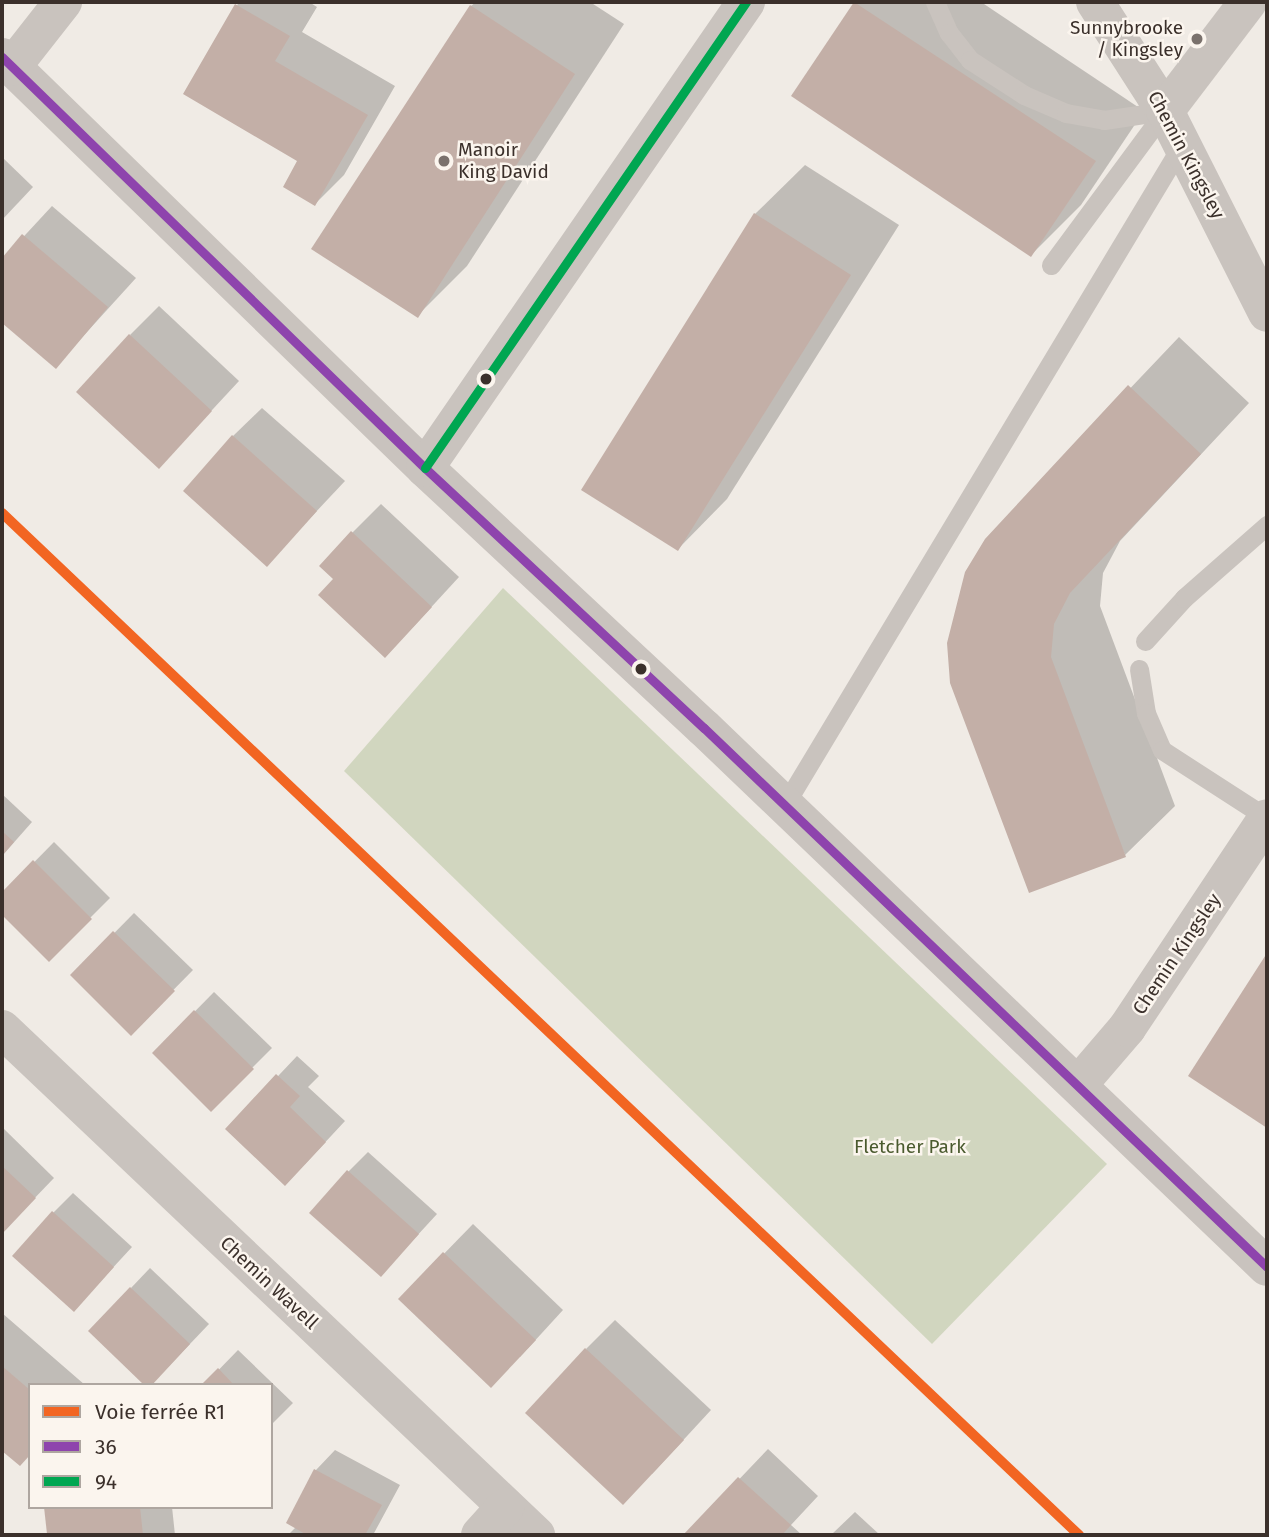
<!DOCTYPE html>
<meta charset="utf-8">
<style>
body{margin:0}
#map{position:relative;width:1269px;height:1537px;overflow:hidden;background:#f0ebe5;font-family:"Fira Sans",sans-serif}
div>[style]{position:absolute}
.green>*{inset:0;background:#d1d6bf}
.shadow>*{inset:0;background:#0003}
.building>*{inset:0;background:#c3afa7}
.lane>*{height:19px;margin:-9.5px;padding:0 9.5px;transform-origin:9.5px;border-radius:9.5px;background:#c9c3be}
.street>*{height:38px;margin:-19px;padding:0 19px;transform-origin:19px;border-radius:19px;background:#c9c3be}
.bus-1>*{height:9px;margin:-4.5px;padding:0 4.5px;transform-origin:4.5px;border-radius:4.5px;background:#8e44ad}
.bus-2>*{height:9px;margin:-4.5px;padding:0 4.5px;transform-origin:4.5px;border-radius:4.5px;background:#00a651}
.rail-1>*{height:10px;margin:-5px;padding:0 5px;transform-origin:5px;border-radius:5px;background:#f26522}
.dots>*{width:19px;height:19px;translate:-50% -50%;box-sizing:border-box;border:4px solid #fbf5ee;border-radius:50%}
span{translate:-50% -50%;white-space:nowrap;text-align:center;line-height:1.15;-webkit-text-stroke:5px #fbf5ee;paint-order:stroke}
.poi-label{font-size:19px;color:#3b302b}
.right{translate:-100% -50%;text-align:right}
.left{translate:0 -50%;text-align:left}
.street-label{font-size:19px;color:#3b302b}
.park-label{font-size:19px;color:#4a5a2e}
.frame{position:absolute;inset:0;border:4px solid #3b302b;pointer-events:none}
.legend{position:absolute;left:28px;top:1383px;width:245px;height:126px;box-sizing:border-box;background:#fbf5ee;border:2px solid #aea6a0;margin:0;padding:9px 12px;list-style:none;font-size:21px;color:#3b302b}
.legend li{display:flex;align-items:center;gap:14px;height:35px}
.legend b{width:35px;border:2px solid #aea6a0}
</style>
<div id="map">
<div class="green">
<i style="clip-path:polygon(503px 588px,1107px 1164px,932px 1344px,344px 771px)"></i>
</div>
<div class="shadow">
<i style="clip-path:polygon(240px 2px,309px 2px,317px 7px,302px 32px,395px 86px,344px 175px,315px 204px,237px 5px)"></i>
<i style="clip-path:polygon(476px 2px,590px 2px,624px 24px,467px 266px,418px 315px,471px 6px)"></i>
<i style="clip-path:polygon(856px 2px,981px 2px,1144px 111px,1081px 205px,1031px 255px,793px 95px)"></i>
<i style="clip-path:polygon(2px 157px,33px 187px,2px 220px)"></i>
<i style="clip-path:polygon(805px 165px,899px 225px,727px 499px,678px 549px,755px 214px)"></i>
<i style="clip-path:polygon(52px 206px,136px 278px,56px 366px,2px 320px,2px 260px)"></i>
<i style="clip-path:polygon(159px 306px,239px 381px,187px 437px,130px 335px)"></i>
<i style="clip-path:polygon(1179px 337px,1249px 403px,1120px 541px,1103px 573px,1100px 606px,1175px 806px,1125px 855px,986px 540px)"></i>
<i style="clip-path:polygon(262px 408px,345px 481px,267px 564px,233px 436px)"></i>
<i style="clip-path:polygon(381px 504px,459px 577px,413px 627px,336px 579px,352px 533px)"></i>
<i style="clip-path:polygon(2px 794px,32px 822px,2px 856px)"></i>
<i style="clip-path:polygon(54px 842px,110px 898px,49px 959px,2px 913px,2px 895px)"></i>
<i style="clip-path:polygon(134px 913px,193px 970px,131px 1033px,73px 975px)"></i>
<i style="clip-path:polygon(1267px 956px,1267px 1126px,1190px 1076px)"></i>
<i style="clip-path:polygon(214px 992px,272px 1048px,211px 1109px,154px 1053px)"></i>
<i style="clip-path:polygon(297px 1056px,319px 1076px,308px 1087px,345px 1121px,305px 1164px,228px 1129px)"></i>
<i style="clip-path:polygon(2px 1127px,54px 1178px,2px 1232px)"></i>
<i style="clip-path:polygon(368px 1152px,437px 1214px,381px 1275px,348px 1172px)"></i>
<i style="clip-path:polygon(73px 1193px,132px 1247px,74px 1310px,53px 1213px)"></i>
<i style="clip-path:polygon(473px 1224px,563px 1310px,520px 1357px,400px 1299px)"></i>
<i style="clip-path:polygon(150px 1268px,209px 1324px,168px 1367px,131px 1288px)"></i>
<i style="clip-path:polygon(2px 1313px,85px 1385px,30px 1385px,30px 1454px,20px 1464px,2px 1449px)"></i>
<i style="clip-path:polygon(615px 1320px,711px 1410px,652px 1474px,586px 1349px)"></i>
<i style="clip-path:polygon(238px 1350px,293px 1403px,271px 1425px,271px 1385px,204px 1385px)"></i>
<i style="clip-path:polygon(768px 1449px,818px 1496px,791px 1525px,802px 1535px,686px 1535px)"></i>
<i style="clip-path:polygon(335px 1450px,400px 1485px,373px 1535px,288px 1535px,296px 1527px,288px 1523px,316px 1470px)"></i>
<i style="clip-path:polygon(46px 1507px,172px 1507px,175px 1535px,62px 1535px)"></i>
<i style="clip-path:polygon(855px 1512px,880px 1535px,831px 1535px)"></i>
</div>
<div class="building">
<i style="clip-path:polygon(854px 2px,1096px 161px,1031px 257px,791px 96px)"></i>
<i style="clip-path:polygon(235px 4px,290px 36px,275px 61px,368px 115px,315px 206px,283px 187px,297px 161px,183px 94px)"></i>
<i style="clip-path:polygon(470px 5px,575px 74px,418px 318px,311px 249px)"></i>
<i style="clip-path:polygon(754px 213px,851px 275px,678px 551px,581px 490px)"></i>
<i style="clip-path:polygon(22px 234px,108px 307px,56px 369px,2px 323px,2px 258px)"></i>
<i style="clip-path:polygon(129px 334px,212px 411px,159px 469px,76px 392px)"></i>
<i style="clip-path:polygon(1128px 385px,1201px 454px,1070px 593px,1054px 624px,1051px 657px,1126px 857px,1029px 893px,950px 683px,947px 643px,965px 572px,985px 539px)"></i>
<i style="clip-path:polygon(232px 435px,317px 511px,267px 567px,183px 491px)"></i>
<i style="clip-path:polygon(351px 531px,432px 607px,385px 658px,318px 595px,333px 579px,319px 566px)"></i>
<i style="clip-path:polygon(2px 831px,14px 842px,2px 856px)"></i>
<i style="clip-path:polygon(33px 860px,92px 919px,49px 962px,2px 915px,2px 892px)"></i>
<i style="clip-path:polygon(113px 931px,175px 991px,131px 1036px,70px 975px)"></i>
<i style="clip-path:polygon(1267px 953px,1267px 1128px,1188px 1076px)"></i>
<i style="clip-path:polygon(194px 1010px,254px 1069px,211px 1112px,152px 1053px)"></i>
<i style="clip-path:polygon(276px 1074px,300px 1096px,290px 1107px,326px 1142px,285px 1186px,225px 1129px)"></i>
<i style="clip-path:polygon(2px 1166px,36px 1198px,2px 1234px)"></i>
<i style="clip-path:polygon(347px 1170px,419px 1234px,381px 1277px,309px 1213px)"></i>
<i style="clip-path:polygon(52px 1211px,114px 1267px,74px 1312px,12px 1256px)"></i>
<i style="clip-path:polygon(443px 1252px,536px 1340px,491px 1388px,398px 1299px)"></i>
<i style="clip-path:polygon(130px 1287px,190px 1344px,152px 1385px,144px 1385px,88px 1331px)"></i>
<i style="clip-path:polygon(585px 1348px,684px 1440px,623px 1505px,525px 1413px)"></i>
<i style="clip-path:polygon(2px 1366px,30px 1390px,30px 1455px,20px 1466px,2px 1451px)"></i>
<i style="clip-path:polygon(218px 1368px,234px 1385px,201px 1385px)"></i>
<i style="clip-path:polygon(314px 1469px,382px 1505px,365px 1535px,307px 1535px,286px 1523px)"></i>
<i style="clip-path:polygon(738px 1477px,791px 1525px,782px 1535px,683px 1535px)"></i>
<i style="clip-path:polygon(44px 1507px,140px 1507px,143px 1535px,47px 1534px)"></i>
</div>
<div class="lane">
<i style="left:935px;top:2px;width:34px;rotate:66deg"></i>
<i style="left:949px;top:33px;width:34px;rotate:52deg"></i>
<i style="left:970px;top:60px;width:64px;rotate:32.9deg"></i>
<i style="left:1024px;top:95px;width:46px;rotate:23.2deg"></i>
<i style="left:1066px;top:113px;width:39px;rotate:10deg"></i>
<i style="left:1104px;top:120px;width:62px;rotate:-8.4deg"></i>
<i style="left:1051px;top:265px;width:192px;rotate:-53.5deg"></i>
<i style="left:1145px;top:641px;width:58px;rotate:-47.8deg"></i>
<i style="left:1184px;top:598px;width:111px;rotate:-41.3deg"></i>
<i style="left:1139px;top:669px;width:45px;rotate:81deg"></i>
<i style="left:1146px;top:713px;width:40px;rotate:66.6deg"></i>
<i style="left:1162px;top:750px;width:125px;rotate:32.9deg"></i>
<i style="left:784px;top:806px;width:774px;rotate:-58.96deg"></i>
</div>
<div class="street">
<i style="left:1095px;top:2px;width:130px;rotate:57.3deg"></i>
<i style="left:1165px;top:111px;width:226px;rotate:63.2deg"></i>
<i style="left:2px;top:57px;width:590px;rotate:44.18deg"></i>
<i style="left:425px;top:468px;width:381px;rotate:43deg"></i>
<i style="left:704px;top:728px;width:779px;rotate:43.75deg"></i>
<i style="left:12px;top:67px;width:83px;rotate:-51.9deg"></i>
<i style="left:1165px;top:111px;width:137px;rotate:-52.7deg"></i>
<i style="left:425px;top:468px;width:566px;rotate:-55.44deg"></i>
<i style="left:2px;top:1029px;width:736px;rotate:43.46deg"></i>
<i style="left:1079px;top:1084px;width:74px;rotate:-49.4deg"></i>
<i style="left:1127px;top:1028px;width:252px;rotate:-56.3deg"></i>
<i style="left:480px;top:1535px;width:38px;rotate:-48deg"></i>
</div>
<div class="bus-1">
<i style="left:2px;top:57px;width:590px;rotate:44.18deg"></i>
<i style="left:425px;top:468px;width:381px;rotate:43deg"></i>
<i style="left:704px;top:728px;width:779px;rotate:43.75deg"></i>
</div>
<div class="bus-2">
<i style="left:425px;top:468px;width:566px;rotate:-55.44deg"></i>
</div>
<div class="rail-1">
<i style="left:2px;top:513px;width:1485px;rotate:43.5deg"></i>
</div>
<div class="dots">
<i style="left:1197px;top:39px;background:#7a716c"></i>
<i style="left:444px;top:161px;background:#7a716c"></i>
<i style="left:486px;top:379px;background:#3b302b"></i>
<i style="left:641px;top:669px;background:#3b302b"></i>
</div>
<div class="poi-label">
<span class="right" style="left:1183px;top:39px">Sunnybrooke<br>/ Kingsley</span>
<span class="left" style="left:458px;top:161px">Manoir<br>King David</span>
</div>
<div class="street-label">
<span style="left:1186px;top:155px;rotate:62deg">Chemin Kingsley</span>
<span style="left:1177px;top:954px;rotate:-56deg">Chemin Kingsley</span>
<span style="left:269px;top:1283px;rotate:43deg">Chemin Wavell</span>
</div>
<div class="park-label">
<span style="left:910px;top:1147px">Fletcher Park</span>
</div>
<div class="frame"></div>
<ul class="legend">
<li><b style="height:9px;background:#f26522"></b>Voie ferrée R1</li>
<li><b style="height:9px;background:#8e44ad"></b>36</li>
<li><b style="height:9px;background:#00a651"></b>94</li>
</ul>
</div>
